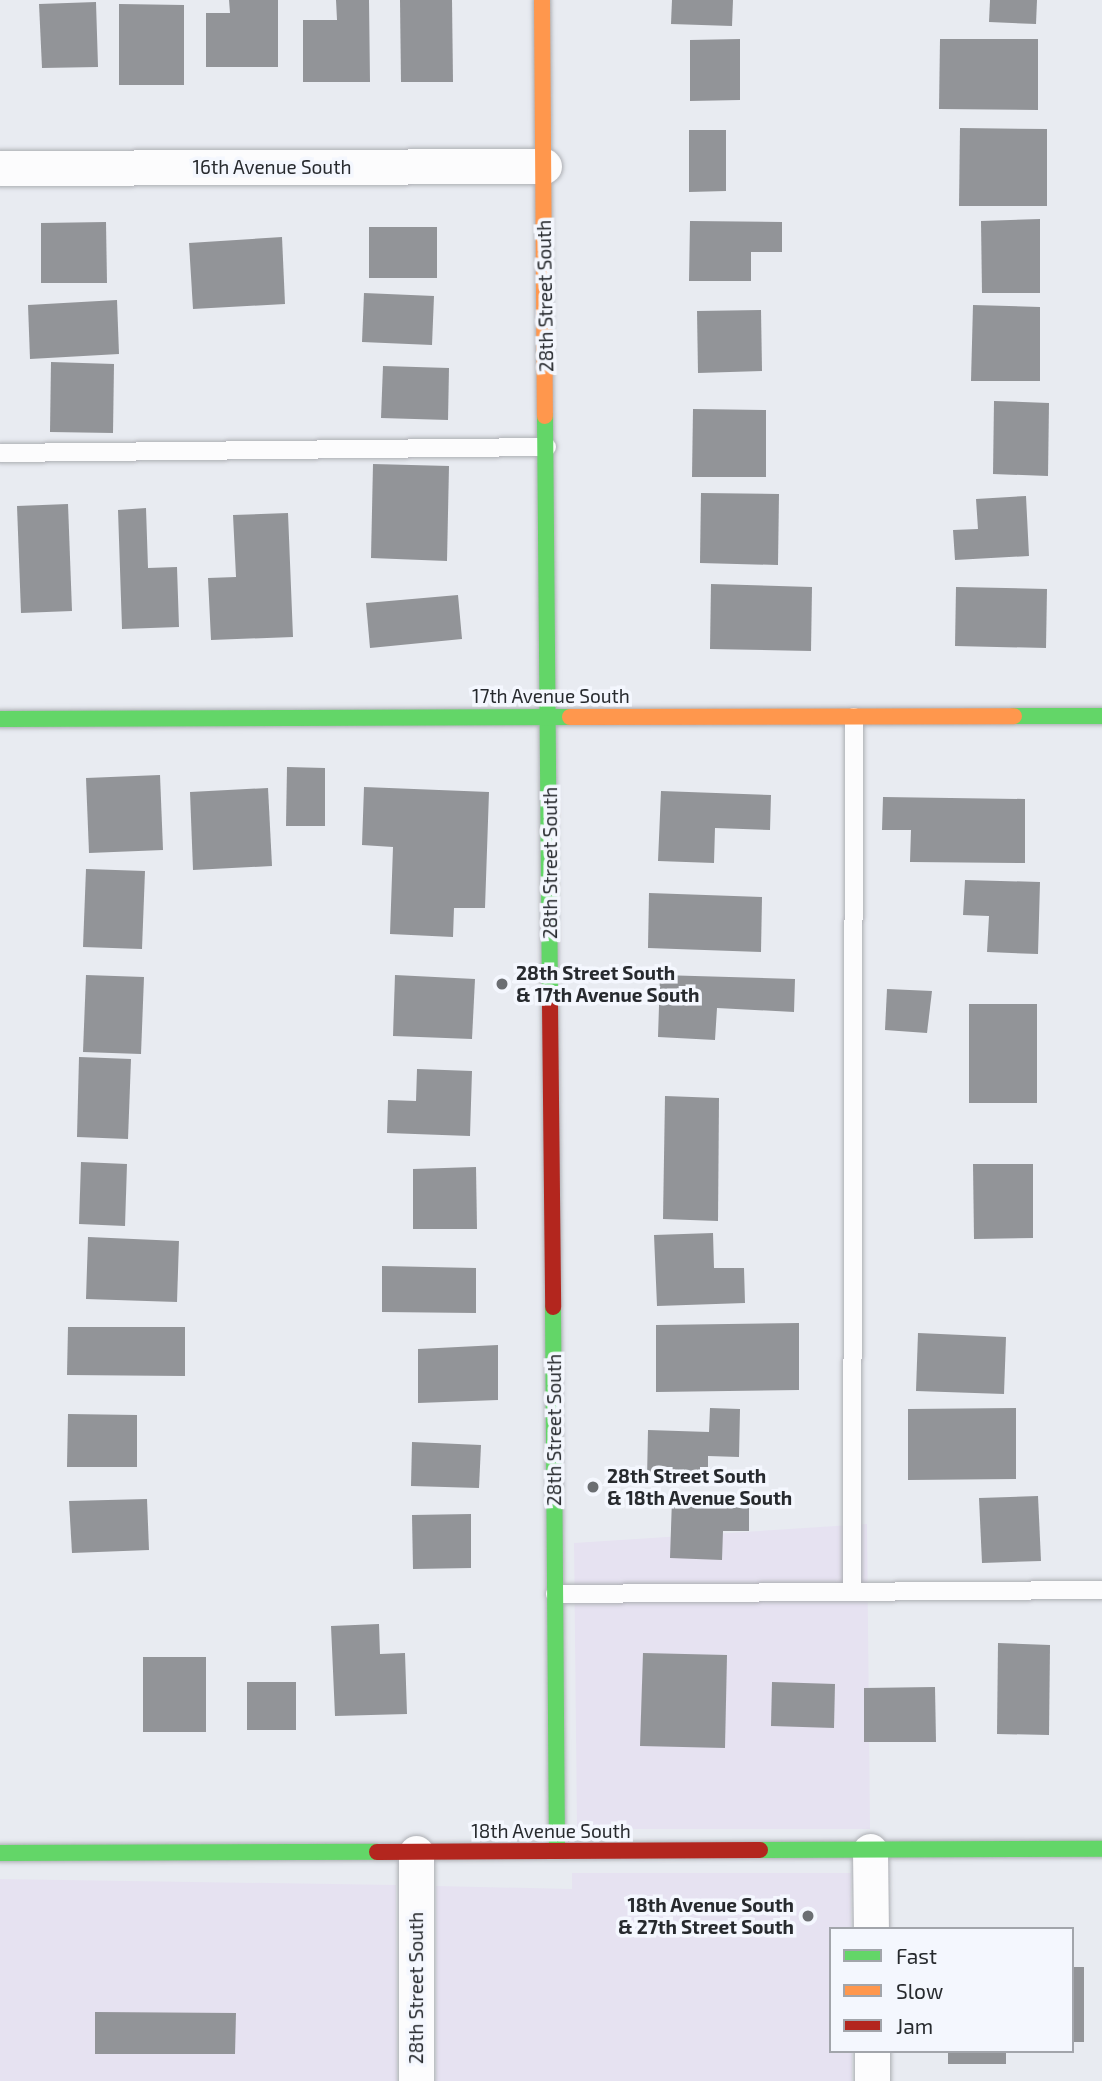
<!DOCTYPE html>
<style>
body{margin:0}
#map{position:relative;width:1102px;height:2081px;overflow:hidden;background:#e8ebf1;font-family:"Exo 2",sans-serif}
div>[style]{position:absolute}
.commercial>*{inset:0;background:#e6e2f1}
.building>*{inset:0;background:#929498}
.roads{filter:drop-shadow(0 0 2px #acaeb3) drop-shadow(0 0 2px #acaeb3)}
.lane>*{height:18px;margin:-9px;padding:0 9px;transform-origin:9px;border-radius:9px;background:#fcfcfd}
.street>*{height:35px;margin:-17.5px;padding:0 17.5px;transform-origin:17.5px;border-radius:17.5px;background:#fcfcfd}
.fast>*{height:16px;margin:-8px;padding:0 8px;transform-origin:8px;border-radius:8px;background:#63d668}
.slow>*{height:16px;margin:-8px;padding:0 8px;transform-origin:8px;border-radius:8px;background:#ff974d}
.jam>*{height:16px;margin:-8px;padding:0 8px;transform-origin:8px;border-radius:8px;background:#b3261e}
.dots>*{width:19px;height:19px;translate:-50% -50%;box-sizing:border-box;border:4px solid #f4f7fe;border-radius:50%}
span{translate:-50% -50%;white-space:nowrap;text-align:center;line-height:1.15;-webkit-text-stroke:7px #f4f7fe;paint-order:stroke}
.street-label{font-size:19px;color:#272a2e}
.poi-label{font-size:19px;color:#272a2e;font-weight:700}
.left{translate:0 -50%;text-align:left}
.right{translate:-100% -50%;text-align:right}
.legend{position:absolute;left:829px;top:1927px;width:245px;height:126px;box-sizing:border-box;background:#f4f7fe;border:2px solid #a2a5ab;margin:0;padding:9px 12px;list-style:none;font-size:21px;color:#272a2e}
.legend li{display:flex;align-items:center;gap:14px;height:35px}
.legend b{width:35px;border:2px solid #a2a5ab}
</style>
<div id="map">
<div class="commercial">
<i style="clip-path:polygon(867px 1524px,870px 1829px,577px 1829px,574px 1543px)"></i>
<i style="clip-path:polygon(572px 1873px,851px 1873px,851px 1929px,831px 1929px,831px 2051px,852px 2051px,852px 2081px,436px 2081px,436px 1886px,572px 1889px)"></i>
<i style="clip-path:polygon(0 1879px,396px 1885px,397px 2081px,0 2081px)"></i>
</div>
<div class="building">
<i style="clip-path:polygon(229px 0,278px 0,278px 67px,206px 67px,206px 13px,230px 13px)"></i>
<i style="clip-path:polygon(336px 0,369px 0,370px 82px,303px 82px,303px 20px,337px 20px)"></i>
<i style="clip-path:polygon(400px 0,452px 0,453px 82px,401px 82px)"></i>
<i style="clip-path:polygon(672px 0,733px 0,732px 26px,671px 24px)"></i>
<i style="clip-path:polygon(990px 0,1037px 0,1036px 24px,989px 22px)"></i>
<i style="clip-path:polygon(96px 2px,98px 67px,42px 68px,39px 4px)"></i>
<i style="clip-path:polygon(119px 4px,184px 5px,184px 85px,119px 85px)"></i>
<i style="clip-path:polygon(740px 39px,740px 100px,690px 101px,690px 40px)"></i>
<i style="clip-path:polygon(940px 39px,1038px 39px,1038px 110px,939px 109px)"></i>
<i style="clip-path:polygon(960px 128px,1047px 129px,1047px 206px,959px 206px)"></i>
<i style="clip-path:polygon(689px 130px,726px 130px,726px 191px,689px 192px)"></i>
<i style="clip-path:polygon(1040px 219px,1040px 293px,982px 293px,981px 221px)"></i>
<i style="clip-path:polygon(690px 221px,782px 222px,782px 252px,751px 252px,751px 281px,689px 281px)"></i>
<i style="clip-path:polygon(106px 222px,107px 283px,41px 283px,41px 223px)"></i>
<i style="clip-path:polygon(369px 227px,437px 227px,437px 278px,369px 278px)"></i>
<i style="clip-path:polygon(282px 237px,285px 304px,193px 309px,189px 243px)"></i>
<i style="clip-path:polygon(364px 293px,434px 296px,432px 345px,362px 342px)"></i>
<i style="clip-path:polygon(117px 300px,119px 354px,30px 359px,28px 305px)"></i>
<i style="clip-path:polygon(973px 305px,1040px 307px,1040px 381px,971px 381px)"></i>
<i style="clip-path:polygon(761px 310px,762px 371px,698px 373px,697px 311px)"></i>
<i style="clip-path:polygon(51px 362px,114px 364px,113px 433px,50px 432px)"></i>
<i style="clip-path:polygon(383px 366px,449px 368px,448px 420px,381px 418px)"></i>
<i style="clip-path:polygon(994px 401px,1049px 403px,1048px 476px,993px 474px)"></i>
<i style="clip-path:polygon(693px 409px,766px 410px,766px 477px,692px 477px)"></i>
<i style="clip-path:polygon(373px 464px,449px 466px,447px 561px,371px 558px)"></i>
<i style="clip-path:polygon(701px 493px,779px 494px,778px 565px,700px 563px)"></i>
<i style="clip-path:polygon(1026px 496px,1029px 556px,955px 560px,953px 530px,978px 529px,976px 499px)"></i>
<i style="clip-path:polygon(68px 504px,72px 611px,21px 613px,17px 506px)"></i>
<i style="clip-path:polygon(146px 508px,148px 568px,177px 567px,179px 627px,122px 629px,118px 510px)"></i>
<i style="clip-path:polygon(288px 513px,293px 637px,211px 640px,208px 578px,236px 577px,233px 515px)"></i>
<i style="clip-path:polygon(711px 584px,812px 587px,811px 651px,710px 649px)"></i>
<i style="clip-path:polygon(956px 587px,1047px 589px,1046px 648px,955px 646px)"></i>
<i style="clip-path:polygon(458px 595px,462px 639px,370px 648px,366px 603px)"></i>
<i style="clip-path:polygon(287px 767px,325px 768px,325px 826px,286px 826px)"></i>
<i style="clip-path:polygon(160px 775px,163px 850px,89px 853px,86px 778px)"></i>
<i style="clip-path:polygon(364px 787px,489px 792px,485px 908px,454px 908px,453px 937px,390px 934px,393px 847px,362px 845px)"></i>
<i style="clip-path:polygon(268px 788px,272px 866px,193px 870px,190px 792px)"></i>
<i style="clip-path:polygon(661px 791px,771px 795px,770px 830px,715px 828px,714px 863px,658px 861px)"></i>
<i style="clip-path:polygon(883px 797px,1025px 799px,1025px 863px,910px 862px,911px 830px,882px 830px)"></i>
<i style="clip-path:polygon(86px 869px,145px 871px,142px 949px,83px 947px)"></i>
<i style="clip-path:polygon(965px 880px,1040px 882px,1038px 954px,987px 952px,989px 916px,963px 915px)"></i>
<i style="clip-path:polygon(649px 893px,762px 897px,761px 952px,648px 948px)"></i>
<i style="clip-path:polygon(86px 975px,144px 977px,141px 1054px,83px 1052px)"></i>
<i style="clip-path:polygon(395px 975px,475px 979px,472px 1039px,393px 1036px)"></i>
<i style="clip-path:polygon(660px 975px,795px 979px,794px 1012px,717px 1008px,715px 1040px,658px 1037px)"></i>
<i style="clip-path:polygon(887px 989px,932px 991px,927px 1033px,885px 1030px)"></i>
<i style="clip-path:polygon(969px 1004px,1037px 1004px,1037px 1103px,969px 1103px)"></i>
<i style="clip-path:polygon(79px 1057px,131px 1059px,128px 1139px,77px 1137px)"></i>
<i style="clip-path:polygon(417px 1069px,472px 1071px,470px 1136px,387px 1133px,388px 1100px,416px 1101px)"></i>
<i style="clip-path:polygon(665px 1096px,719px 1098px,718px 1221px,663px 1219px)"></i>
<i style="clip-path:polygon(81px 1162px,127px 1164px,125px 1226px,79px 1224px)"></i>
<i style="clip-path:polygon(973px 1164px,1033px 1164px,1033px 1238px,974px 1239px)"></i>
<i style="clip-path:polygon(476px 1167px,477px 1229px,413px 1229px,413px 1169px)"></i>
<i style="clip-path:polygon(713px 1233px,714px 1268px,744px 1268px,745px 1303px,657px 1306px,654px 1235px)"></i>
<i style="clip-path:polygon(88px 1237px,179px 1241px,177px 1302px,86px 1299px)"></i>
<i style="clip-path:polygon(382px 1266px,476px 1268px,476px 1313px,382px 1312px)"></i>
<i style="clip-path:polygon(799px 1323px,799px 1390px,656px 1392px,656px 1325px)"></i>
<i style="clip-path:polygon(68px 1327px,185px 1327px,185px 1376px,67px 1375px)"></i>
<i style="clip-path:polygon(918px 1333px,1006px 1337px,1004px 1394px,916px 1391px)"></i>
<i style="clip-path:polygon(498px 1345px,498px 1400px,418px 1403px,418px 1349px)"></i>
<i style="clip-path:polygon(710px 1408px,740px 1409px,739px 1457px,708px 1456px,708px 1480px,647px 1478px,648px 1430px,709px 1432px)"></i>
<i style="clip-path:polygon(1016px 1408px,1016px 1479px,908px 1480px,908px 1409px)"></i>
<i style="clip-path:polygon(68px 1414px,137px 1415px,137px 1467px,67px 1467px)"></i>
<i style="clip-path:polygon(412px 1442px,481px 1445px,479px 1488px,411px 1486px)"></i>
<i style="clip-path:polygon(1038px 1496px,1041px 1561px,982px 1563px,979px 1498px)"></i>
<i style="clip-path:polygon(147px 1499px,149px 1550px,72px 1553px,69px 1501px)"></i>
<i style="clip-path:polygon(672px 1499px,749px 1502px,749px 1531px,723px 1531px,722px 1560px,670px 1558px)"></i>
<i style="clip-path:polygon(471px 1514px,471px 1568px,413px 1569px,412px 1515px)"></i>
<i style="clip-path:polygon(379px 1624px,380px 1654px,405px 1653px,407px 1714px,335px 1716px,331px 1626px)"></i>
<i style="clip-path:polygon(998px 1643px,1050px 1645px,1049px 1735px,997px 1734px)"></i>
<i style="clip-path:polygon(643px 1653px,727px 1655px,725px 1748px,640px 1746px)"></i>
<i style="clip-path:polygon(143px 1657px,206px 1657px,206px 1732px,143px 1732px)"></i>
<i style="clip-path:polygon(247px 1682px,296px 1682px,296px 1730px,247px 1730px)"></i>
<i style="clip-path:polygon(772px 1682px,835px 1684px,834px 1728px,771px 1726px)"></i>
<i style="clip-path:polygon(935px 1687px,936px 1742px,864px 1742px,864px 1688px)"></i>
<i style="clip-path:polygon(1072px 1967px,1084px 1967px,1084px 2042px,1072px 2042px)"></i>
<i style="clip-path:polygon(95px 2012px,236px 2013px,235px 2054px,95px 2054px)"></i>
<i style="clip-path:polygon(948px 2051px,1006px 2051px,1006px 2064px,948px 2064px)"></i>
</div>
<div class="roads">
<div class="lane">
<i style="left:0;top:453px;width:547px;rotate:-0.63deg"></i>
<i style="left:852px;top:1591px;width:874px;rotate:-89.87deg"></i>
<i style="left:555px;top:1594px;width:547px;rotate:-0.42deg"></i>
</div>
<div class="street">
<i style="left:0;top:168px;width:544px;rotate:-0.21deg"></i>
<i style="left:870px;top:1851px;width:78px;rotate:89.3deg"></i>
<i style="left:416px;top:1853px;width:228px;rotate:90deg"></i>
<i style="left:872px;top:2051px;width:30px;rotate:90deg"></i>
</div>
<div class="fast">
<i style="left:545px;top:416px;width:588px;rotate:89.51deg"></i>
<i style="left:1014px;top:716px;width:88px"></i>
<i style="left:0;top:719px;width:570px;rotate:-0.2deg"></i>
<i style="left:553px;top:1307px;width:544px;rotate:89.58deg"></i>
<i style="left:760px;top:1850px;width:342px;rotate:-0.2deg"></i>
<i style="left:0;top:1853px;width:377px;rotate:-0.2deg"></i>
</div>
<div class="slow">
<i style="left:542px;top:0;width:416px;rotate:89.6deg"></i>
<i style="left:570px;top:717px;width:444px;rotate:-0.1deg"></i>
</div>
<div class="jam">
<i style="left:550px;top:1004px;width:303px;rotate:89.4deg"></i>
<i style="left:377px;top:1852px;width:383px;rotate:-0.3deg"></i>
</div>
</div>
<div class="dots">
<i style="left:502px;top:984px;background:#6b6e72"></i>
<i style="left:593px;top:1487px;background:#6b6e72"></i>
<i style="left:808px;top:1916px;background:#6b6e72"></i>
</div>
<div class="street-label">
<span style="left:272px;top:167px">16th Avenue South</span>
<span style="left:545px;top:296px;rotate:-91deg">28th Street South</span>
<span style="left:551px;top:696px">17th Avenue South</span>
<span style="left:550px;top:863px;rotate:-90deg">28th Street South</span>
<span style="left:554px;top:1430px;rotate:-90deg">28th Street South</span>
<span style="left:551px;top:1831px">18th Avenue South</span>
<span style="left:416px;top:1988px;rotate:-90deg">28th Street South</span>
</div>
<div class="poi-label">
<span class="left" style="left:516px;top:984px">28th Street South<br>&amp; 17th Avenue South</span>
<span class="left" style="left:607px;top:1487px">28th Street South<br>&amp; 18th Avenue South</span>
<span class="right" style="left:794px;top:1916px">18th Avenue South<br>&amp; 27th Street South</span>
</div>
<ul class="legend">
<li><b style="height:9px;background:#63d668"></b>Fast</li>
<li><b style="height:9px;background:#ff974d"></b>Slow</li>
<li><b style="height:9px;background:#b3261e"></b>Jam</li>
</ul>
</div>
